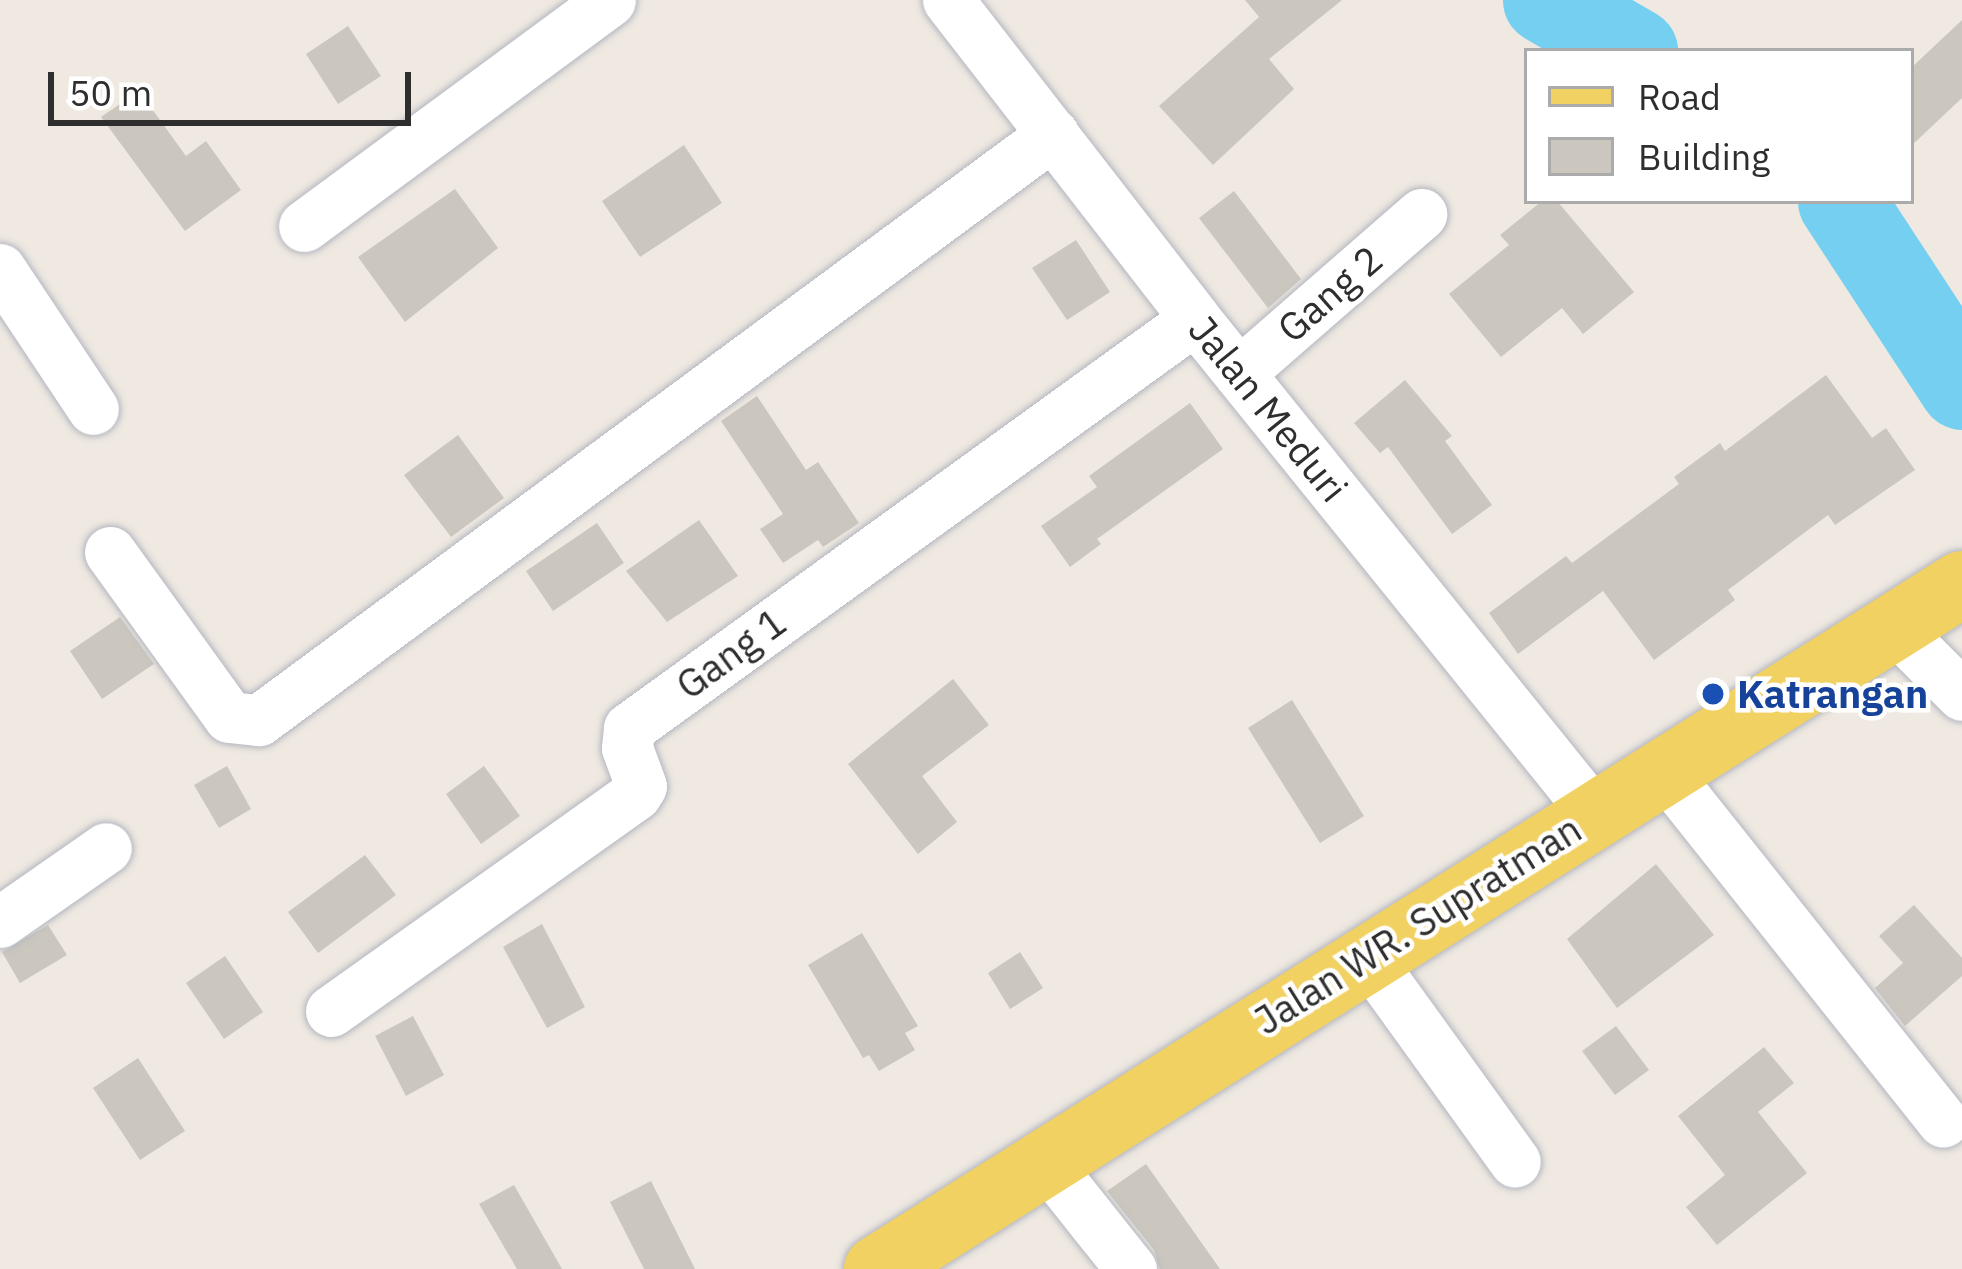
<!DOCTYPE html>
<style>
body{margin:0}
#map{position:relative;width:1962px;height:1269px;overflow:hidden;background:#efe9e1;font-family:"IBM Plex Sans",sans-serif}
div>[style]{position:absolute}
.river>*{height:87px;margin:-43.5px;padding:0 43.5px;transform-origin:43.5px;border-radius:43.5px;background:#75cff0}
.building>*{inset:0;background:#cbc7bf}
.roads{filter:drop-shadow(0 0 3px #b4b7c1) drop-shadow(0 0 3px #b4b7c1)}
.minor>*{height:51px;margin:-25.5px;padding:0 25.5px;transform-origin:25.5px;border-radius:25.5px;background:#fff}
.major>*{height:66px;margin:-33px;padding:0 33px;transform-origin:33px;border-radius:33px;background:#f2d163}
.dots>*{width:33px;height:33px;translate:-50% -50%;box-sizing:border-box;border:6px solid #fff;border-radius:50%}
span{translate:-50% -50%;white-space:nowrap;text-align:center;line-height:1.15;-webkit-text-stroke:9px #fff;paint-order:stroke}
.street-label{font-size:39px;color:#2e2e2e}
.transit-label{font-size:39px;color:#164399;font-weight:700}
.left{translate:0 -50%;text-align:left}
.legend{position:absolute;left:1524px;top:48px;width:390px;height:156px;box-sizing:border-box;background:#fff;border:3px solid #ababab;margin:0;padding:15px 21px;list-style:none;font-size:36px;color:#2e2e2e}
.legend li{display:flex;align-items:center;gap:24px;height:60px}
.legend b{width:60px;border:3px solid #ababab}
.scale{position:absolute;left:48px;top:72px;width:363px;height:54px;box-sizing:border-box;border:6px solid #2e2e2e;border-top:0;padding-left:15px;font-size:36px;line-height:42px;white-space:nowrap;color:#2e2e2e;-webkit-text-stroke:9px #fff;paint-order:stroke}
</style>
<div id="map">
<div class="river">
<i style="left:1546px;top:0;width:102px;rotate:30.1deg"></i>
<i style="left:1841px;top:201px;width:221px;rotate:56.8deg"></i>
</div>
<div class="building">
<i style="clip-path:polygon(1245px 0,1342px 0,1269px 59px,1294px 89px,1213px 165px,1159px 106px,1259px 17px)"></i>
<i style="clip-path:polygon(1962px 20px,1962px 98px,1911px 146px,1911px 68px)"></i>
<i style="clip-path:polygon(348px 26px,381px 76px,338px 104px,306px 54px)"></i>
<i style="clip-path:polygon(139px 91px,186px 156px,206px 141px,241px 190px,185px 231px,101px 117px)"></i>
<i style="clip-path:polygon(684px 145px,722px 203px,640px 257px,602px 201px)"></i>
<i style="clip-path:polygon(455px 189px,498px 248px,405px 322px,358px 257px)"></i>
<i style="clip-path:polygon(1234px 191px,1301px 279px,1268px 308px,1199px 218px)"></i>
<i style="clip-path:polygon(1542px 201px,1557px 201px,1634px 292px,1583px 334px,1562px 308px,1501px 357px,1449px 294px,1509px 245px,1500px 235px)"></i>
<i style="clip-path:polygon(1076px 240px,1110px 292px,1067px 320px,1032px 268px)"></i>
<i style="clip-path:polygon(1826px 375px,1872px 438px,1886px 428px,1915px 470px,1835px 525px,1828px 515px,1728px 590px,1735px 600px,1654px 660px,1603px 591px,1518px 654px,1489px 613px,1566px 556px,1572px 563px,1679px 484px,1674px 477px,1720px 443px,1725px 451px)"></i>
<i style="clip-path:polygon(1405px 380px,1452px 436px,1445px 441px,1492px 505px,1452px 534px,1388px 447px,1380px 453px,1354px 423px)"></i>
<i style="clip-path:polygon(757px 396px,806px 470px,818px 462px,859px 523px,823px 547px,818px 540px,783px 563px,760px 529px,783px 514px,721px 421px)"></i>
<i style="clip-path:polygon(1190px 403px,1223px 449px,1097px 539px,1101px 544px,1070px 567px,1041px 526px,1097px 487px,1089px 476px)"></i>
<i style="clip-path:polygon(458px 435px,504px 498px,451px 537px,404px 475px)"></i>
<i style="clip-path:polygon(699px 520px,738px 576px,667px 622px,626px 571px)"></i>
<i style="clip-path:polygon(597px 523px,624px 563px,553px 611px,526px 571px)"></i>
<i style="clip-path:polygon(120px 617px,154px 664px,102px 699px,70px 651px)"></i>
<i style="clip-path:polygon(953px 679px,989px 725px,922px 776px,957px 822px,918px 854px,848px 764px)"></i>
<i style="clip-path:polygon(1292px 700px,1364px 816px,1320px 843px,1248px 728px)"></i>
<i style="clip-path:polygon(227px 766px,251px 809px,219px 828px,194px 785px)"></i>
<i style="clip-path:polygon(484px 766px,520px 816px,481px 844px,446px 794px)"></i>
<i style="clip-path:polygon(365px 855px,396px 895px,318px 953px,288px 912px)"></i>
<i style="clip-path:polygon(1656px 864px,1714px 935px,1617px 1008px,1567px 939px)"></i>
<i style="clip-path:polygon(1914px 905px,1962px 958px,1962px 976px,1905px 1026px,1875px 988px,1903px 963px,1879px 936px)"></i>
<i style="clip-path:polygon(542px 924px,585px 1007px,547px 1028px,503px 947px)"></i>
<i style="clip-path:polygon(48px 925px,67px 955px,20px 983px,2px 952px)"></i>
<i style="clip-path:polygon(862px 933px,918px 1026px,905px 1033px,915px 1050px,879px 1071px,869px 1055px,863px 1058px,808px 965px)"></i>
<i style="clip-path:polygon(1020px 952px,1043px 988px,1010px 1009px,988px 973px)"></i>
<i style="clip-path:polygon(225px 956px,263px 1012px,224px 1039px,186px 983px)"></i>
<i style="clip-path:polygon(413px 1016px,444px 1075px,406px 1096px,375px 1036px)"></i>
<i style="clip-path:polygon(1616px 1026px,1649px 1070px,1615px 1095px,1582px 1051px)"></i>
<i style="clip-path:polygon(1764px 1047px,1794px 1083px,1758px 1112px,1807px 1173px,1717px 1245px,1686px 1207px,1725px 1175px,1678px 1116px)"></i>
<i style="clip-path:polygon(138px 1058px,185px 1131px,140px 1160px,93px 1088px)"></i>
<i style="clip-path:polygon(1146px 1164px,1220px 1269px,1160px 1269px,1154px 1250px,1107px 1191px)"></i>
<i style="clip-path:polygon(651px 1181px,695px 1269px,644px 1269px,610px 1202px)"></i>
<i style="clip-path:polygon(514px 1185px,562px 1269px,517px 1269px,479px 1204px)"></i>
</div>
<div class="roads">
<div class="minor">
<i style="left:948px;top:0;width:403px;rotate:52.2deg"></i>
<i style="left:1195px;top:319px;width:635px;rotate:51.07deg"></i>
<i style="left:304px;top:226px;width:380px;rotate:-36.4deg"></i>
<i style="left:0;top:269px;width:168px;rotate:56.4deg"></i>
<i style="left:1239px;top:373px;width:242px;rotate:-41.1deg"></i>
<i style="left:110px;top:552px;width:203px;rotate:54.2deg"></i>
<i style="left:229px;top:717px;width:30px;rotate:6deg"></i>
<i style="left:259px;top:720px;width:987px;rotate:-36.43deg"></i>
<i style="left:1894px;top:627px;width:96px;rotate:45deg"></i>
<i style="left:1664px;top:771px;width:448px;rotate:51.5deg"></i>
<i style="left:0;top:922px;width:129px;rotate:-34.9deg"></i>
<i style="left:1368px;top:958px;width:251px;rotate:54.2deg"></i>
<i style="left:331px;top:1011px;width:374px;rotate:-35.4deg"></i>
<i style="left:636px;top:794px;width:9px;rotate:-58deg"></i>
<i style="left:641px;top:786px;width:40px;rotate:-110.2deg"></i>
<i style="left:627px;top:748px;width:20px;rotate:-84deg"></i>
<i style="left:629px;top:728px;width:698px;rotate:-35.85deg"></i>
<i style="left:1045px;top:1161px;width:138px;rotate:51.5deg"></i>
</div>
<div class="major">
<i style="left:877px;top:1269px;width:1283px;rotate:-32.27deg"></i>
</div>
</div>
<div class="dots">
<i style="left:1713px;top:694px;background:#1a4fb4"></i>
</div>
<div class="street-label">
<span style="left:1330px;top:294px;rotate:-41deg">Gang 2</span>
<span style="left:1268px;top:409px;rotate:51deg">Jalan Meduri</span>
<span style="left:731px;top:654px;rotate:-36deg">Gang 1</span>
<span style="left:1418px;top:925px;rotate:-32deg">Jalan WR. Supratman</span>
</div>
<div class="transit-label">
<span class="left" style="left:1737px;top:694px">Katrangan</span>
</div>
<ul class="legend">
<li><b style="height:15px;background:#f2d163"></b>Road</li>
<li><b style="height:33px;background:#cbc7bf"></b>Building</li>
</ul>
<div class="scale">50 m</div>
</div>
